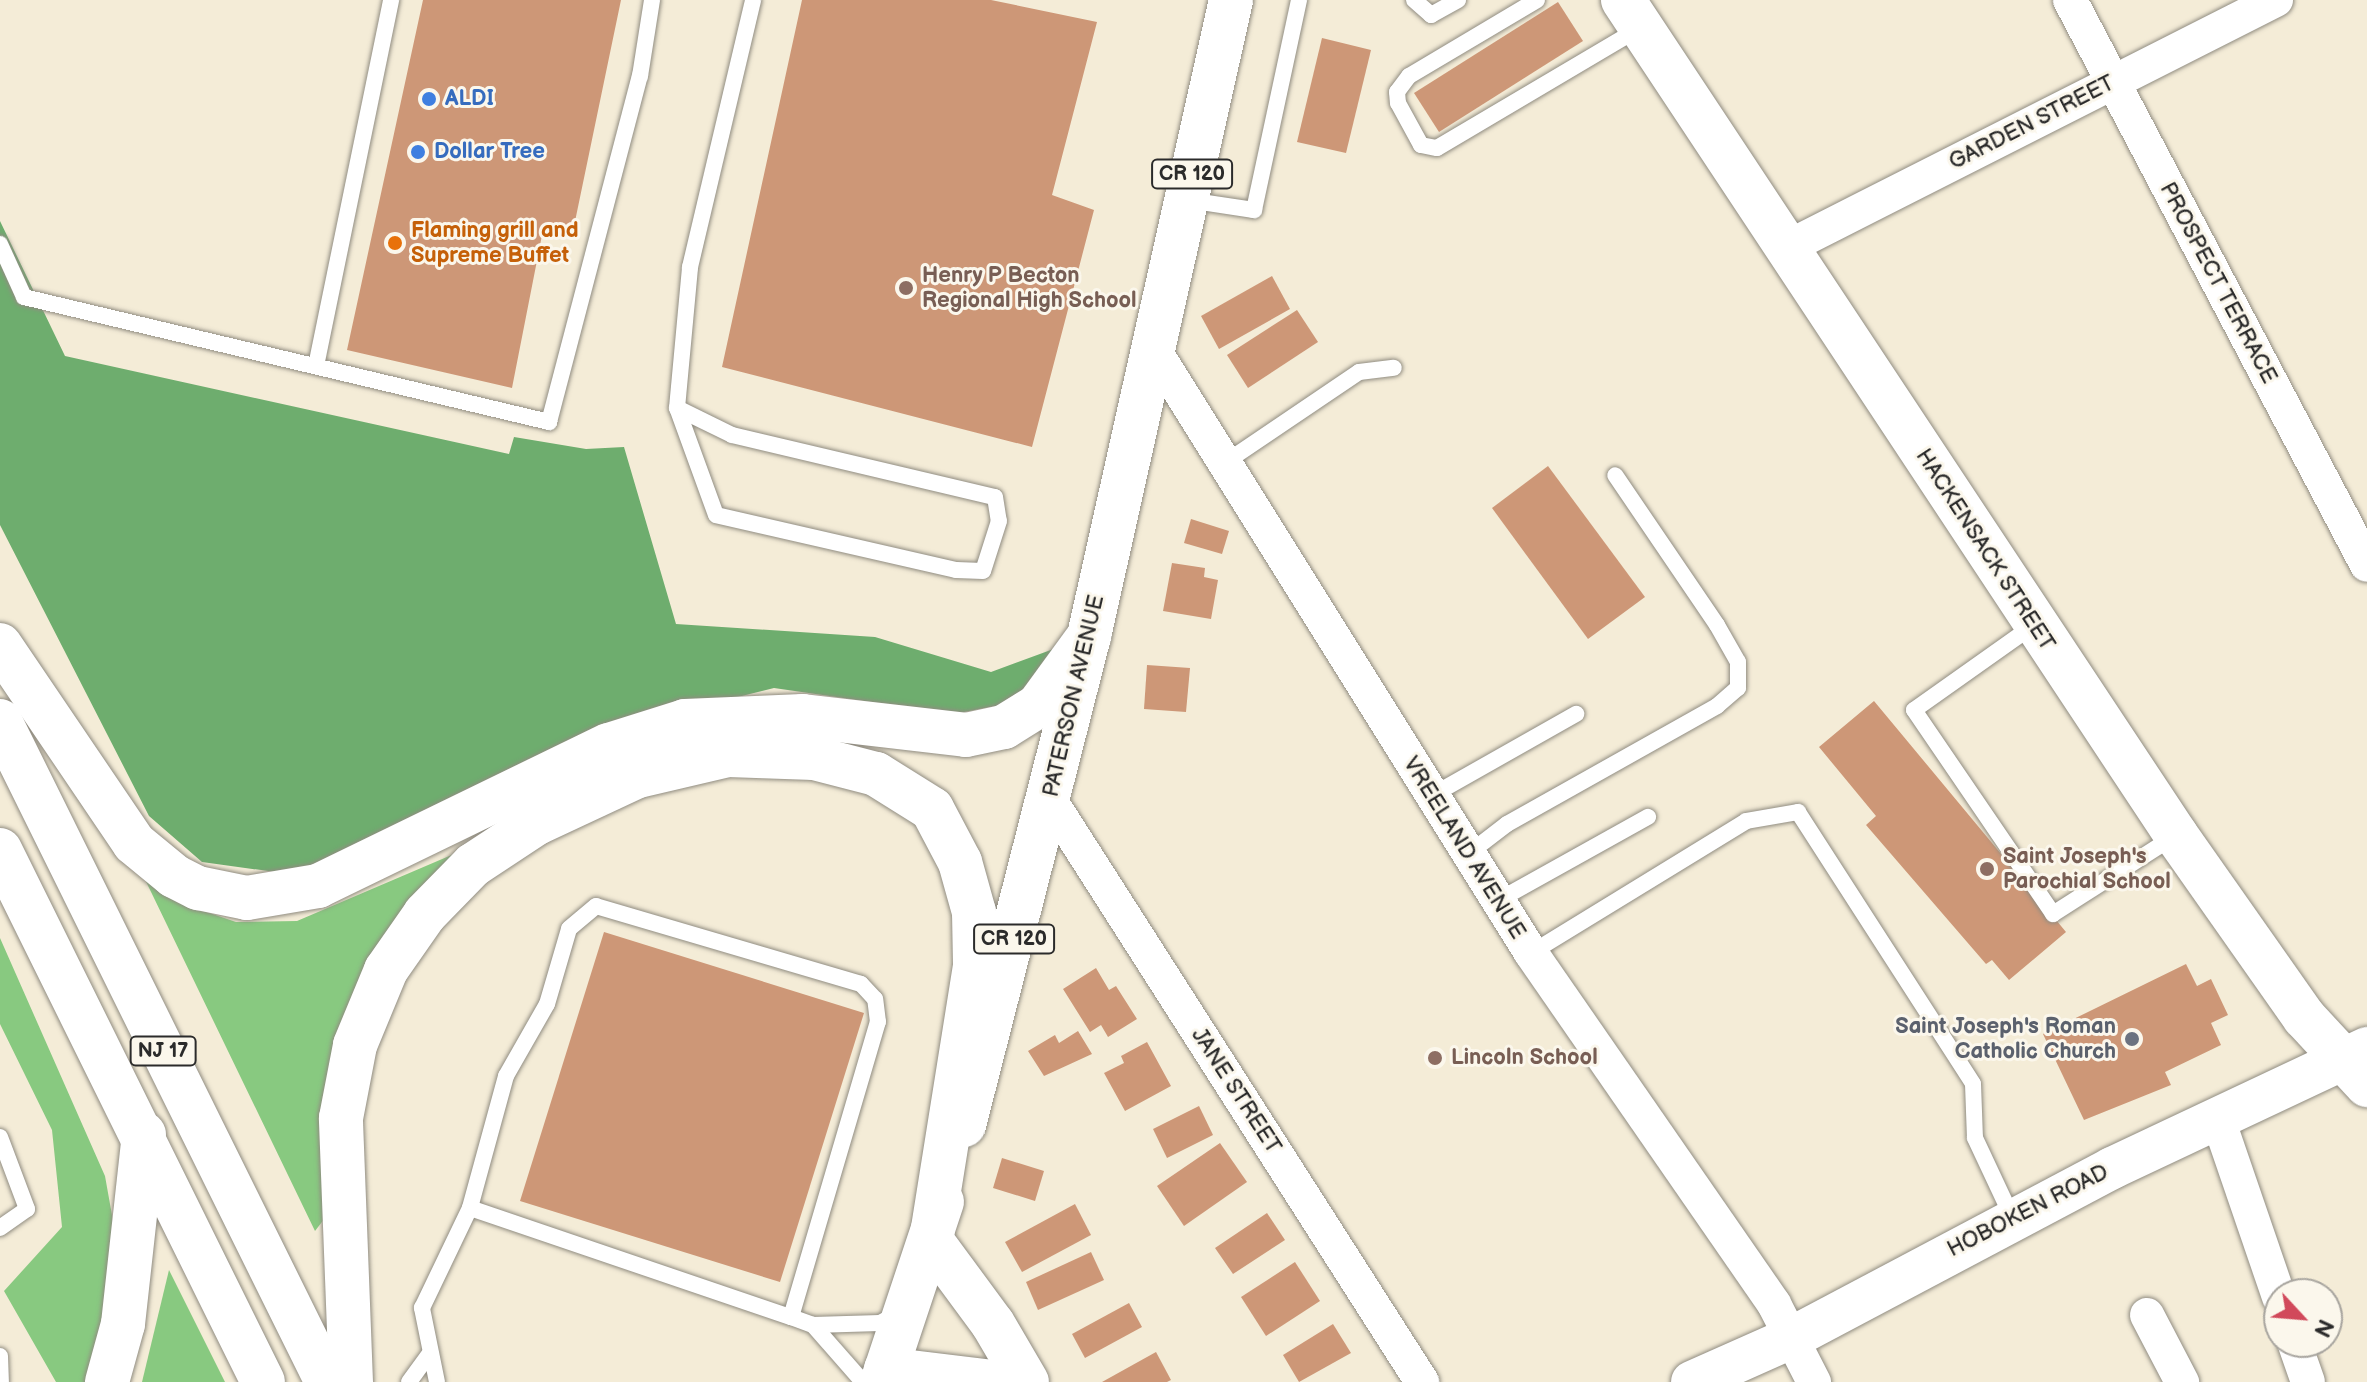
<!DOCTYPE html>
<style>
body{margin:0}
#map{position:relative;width:2367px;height:1382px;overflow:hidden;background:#f4ecd7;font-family:"Balsamiq Sans",sans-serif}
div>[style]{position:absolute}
.green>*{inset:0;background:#88c980}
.forest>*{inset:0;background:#6ead6e}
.building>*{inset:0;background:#cd9777}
.roads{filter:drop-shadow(0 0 2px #908c81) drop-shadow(0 0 2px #908c81)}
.service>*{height:16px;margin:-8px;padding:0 8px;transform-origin:8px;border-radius:8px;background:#fff}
.minor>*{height:34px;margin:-17px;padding:0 17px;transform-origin:17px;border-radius:17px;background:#fff}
.tertiary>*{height:42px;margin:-21px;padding:0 21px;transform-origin:21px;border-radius:21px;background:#fff}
.secondary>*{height:44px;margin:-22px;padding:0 22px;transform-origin:22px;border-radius:22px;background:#fff}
.primary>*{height:44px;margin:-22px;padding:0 22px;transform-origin:22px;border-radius:22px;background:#fff}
.trunk>*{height:44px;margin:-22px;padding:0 22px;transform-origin:22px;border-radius:22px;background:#fff}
.dots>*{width:22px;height:22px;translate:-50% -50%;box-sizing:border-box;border:4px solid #fbf7ec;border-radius:50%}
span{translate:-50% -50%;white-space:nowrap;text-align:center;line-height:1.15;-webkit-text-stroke:6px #fbf7ec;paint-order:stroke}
.shield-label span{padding:2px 6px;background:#fbf7ec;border:2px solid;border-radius:6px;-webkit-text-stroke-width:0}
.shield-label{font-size:20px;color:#2b2b2b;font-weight:700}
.shop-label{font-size:22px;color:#366cbe;font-weight:700}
.left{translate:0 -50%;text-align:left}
.street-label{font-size:22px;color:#2b2b2b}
.food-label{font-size:22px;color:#c56008;font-weight:700}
.education-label{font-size:22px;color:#785e54;font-weight:700}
.worship-label{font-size:22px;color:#5b616d;font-weight:700}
.right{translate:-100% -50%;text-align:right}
.north{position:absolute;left:2263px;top:1278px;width:80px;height:80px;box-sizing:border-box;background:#fbf7ec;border:2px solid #a8a59f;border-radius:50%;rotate:116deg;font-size:22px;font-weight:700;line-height:32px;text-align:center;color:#2b2b2b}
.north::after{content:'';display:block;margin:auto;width:28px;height:36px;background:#d1495b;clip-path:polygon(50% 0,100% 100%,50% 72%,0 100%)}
</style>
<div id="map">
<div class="green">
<i style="clip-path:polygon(482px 842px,355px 997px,325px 1218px,315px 1231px,138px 865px,177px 902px,236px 922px,297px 921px)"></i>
<i style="clip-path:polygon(0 938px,105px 1176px,120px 1260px,92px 1382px,56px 1382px,4px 1291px,62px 1227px,52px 1130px,0 1024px)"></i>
<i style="clip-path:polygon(169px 1270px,225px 1382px,142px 1382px)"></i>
</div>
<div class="forest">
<i style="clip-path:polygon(0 221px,65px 356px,509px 454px,514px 437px,586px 449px,624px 447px,676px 624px,875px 637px,991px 672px,1059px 647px,1025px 700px,954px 714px,774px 688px,641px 721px,297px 875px,202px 862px,149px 816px,0 525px)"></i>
</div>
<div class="building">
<i style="clip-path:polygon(423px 0,621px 0,573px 231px,543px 230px,512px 388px,347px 350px)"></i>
<i style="clip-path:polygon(802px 0,991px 0,1097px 22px,1052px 195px,1094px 210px,1032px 447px,722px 367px)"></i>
<i style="clip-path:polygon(1558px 2px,1583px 41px,1439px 132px,1414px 93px)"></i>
<i style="clip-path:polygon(1322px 38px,1371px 50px,1346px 153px,1297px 142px)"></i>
<i style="clip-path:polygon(1272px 276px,1290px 309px,1219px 349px,1201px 316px)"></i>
<i style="clip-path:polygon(1297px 310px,1318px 342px,1248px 388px,1227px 355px)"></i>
<i style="clip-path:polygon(1548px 466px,1645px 597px,1588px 639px,1492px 508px)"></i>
<i style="clip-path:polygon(1191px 519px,1229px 531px,1222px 554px,1184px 543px)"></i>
<i style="clip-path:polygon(1172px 563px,1205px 568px,1204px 577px,1218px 580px,1211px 619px,1163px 611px)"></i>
<i style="clip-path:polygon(1147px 665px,1190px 668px,1186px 712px,1144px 709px)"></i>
<i style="clip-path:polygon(1874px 701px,2066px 932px,2009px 980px,1992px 960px,1986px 964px,1866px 825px,1876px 816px,1819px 747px)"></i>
<i style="clip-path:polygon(604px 932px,864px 1013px,780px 1282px,520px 1201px)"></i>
<i style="clip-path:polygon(2186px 964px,2197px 986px,2211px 979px,2228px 1015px,2211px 1023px,2221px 1045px,2165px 1072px,2171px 1085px,2084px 1120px,2043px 1034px)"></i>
<i style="clip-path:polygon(1096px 968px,1109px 990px,1116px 986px,1137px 1019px,1108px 1037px,1101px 1025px,1090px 1032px,1063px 989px)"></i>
<i style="clip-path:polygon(1078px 1031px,1092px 1054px,1044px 1076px,1028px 1051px,1055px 1035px,1059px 1043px)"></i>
<i style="clip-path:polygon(1147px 1042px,1171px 1086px,1125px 1111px,1104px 1073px,1124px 1063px,1121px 1056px)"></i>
<i style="clip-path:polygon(1199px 1106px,1213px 1135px,1167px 1158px,1153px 1129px)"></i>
<i style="clip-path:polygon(1220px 1143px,1247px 1182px,1184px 1226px,1157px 1186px)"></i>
<i style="clip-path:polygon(1002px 1158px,1044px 1171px,1035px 1201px,993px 1188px)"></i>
<i style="clip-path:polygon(1075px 1204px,1091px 1235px,1022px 1272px,1005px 1242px)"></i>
<i style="clip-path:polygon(1267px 1213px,1285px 1240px,1233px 1274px,1215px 1248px)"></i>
<i style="clip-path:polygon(1091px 1252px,1104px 1280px,1038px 1310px,1026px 1282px)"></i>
<i style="clip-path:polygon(1295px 1262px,1320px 1301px,1266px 1336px,1241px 1297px)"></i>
<i style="clip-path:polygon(1129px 1303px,1142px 1327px,1085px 1358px,1072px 1334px)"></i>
<i style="clip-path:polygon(1333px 1324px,1351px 1353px,1299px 1382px,1283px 1355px)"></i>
<i style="clip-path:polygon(1156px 1352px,1171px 1380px,1167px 1382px,1102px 1382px)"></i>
</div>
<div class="roads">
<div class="service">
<i style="left:1414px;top:0;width:23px;rotate:41deg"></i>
<i style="left:1431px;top:15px;width:31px;rotate:-29deg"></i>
<i style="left:1537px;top:0;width:149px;rotate:149.3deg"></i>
<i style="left:1409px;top:76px;width:20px;rotate:127deg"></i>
<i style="left:1397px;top:92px;width:11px;rotate:85deg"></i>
<i style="left:1398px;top:103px;width:48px;rotate:61.3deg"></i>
<i style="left:1421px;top:145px;width:16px;rotate:11deg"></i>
<i style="left:1437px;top:148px;width:234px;rotate:-30.6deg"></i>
<i style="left:1188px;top:200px;width:67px;rotate:8.6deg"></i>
<i style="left:1254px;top:210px;width:215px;rotate:-77.9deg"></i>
<i style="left:0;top:244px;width:58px;rotate:65.6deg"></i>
<i style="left:24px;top:297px;width:540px;rotate:13.39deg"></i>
<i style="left:549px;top:422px;width:358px;rotate:-75.3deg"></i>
<i style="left:640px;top:76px;width:77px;rotate:-81deg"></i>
<i style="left:316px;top:366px;width:374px;rotate:-78.4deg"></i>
<i style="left:677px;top:408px;width:61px;rotate:26.1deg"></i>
<i style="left:732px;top:435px;width:270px;rotate:13.3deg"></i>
<i style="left:995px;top:497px;width:24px;rotate:81deg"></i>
<i style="left:999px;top:521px;width:52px;rotate:107.7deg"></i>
<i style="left:983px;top:571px;width:27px;rotate:-178deg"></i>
<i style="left:956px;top:570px;width:246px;rotate:-167.1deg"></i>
<i style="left:716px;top:515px;width:114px;rotate:-110deg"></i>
<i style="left:677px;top:408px;width:142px;rotate:-84.7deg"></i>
<i style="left:690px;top:267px;width:274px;rotate:-76.7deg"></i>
<i style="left:1223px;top:464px;width:164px;rotate:-34.1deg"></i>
<i style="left:1359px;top:372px;width:35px;rotate:-7deg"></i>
<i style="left:2034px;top:625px;width:147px;rotate:144.7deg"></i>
<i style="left:1914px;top:710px;width:247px;rotate:55.7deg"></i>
<i style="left:2053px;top:914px;width:145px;rotate:-32.6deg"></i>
<i style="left:1431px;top:796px;width:167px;rotate:-29.5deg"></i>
<i style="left:1468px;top:854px;width:49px;rotate:-37.6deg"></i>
<i style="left:1507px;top:824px;width:241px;rotate:-29.3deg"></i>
<i style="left:1717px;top:706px;width:28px;rotate:-41deg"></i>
<i style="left:1738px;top:688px;width:26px;rotate:-90deg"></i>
<i style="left:1738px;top:662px;width:43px;rotate:-119.6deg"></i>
<i style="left:1717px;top:625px;width:181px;rotate:-124.2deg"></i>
<i style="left:1497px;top:901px;width:173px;rotate:-29.1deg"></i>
<i style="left:1531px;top:953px;width:252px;rotate:-31.5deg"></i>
<i style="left:1746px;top:821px;width:53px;rotate:-9.8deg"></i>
<i style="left:1798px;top:812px;width:323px;rotate:57.2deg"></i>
<i style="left:1973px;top:1084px;width:54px;rotate:87.9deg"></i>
<i style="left:1975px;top:1138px;width:87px;rotate:64.9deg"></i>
<i style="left:0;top:1137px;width:77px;rotate:69.4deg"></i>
<i style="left:27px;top:1209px;width:33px;rotate:145deg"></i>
<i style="left:791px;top:1317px;width:308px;rotate:-73.6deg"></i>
<i style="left:878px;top:1022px;width:23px;rotate:-97deg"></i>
<i style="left:875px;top:999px;width:21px;rotate:-133deg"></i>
<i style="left:861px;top:984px;width:276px;rotate:-163.6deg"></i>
<i style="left:596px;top:906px;width:35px;rotate:140deg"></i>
<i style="left:569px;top:929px;width:78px;rotate:106.3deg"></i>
<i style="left:547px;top:1004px;width:83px;rotate:119.7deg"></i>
<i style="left:506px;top:1076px;width:137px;rotate:105.3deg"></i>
<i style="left:470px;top:1208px;width:339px;rotate:18.8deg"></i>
<i style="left:791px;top:1317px;width:23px;rotate:20deg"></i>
<i style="left:813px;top:1325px;width:67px;rotate:-1.7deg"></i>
<i style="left:880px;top:1323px;width:19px;rotate:-28deg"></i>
<i style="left:813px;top:1325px;width:76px;rotate:48.7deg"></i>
<i style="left:0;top:1356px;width:26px;rotate:88deg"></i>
<i style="left:409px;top:1382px;width:36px;rotate:-54deg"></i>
<i style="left:437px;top:1382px;width:76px;rotate:-101.5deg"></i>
<i style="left:422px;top:1308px;width:111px;rotate:-64.4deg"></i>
</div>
<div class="minor">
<i style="left:2070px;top:0;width:638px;rotate:62.27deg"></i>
<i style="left:1788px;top:247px;width:547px;rotate:-26.85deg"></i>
<i style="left:1153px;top:348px;width:713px;rotate:58deg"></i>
<i style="left:1531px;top:953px;width:427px;rotate:55.3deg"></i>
<i style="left:1774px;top:1304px;width:88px;rotate:62.9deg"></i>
<i style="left:1050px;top:800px;width:691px;rotate:57.41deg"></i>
<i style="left:2217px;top:1116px;width:191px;rotate:71.1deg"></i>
<i style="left:2147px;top:1315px;width:76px;rotate:62.4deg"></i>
<i style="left:2294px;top:1342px;width:42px;rotate:70.7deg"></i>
</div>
<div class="tertiary">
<i style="left:1692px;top:1382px;width:111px;rotate:-24deg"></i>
<i style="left:1793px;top:1337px;width:361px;rotate:-27.9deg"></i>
<i style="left:2112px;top:1168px;width:282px;rotate:-25.2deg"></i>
</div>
<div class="secondary">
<i style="left:1623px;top:0;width:1002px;rotate:56.48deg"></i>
<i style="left:2176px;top:835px;width:223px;rotate:54.9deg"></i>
<i style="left:2304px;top:1017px;width:93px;rotate:47.2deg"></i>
</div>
<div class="primary">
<i style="left:964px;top:1125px;width:505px;rotate:-75.66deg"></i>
<i style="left:1089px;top:636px;width:652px;rotate:-77.41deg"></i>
<i style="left:931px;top:1240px;width:104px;rotate:53.6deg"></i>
<i style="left:993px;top:1324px;width:67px;rotate:59.6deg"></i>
<i style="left:886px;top:1369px;width:108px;rotate:6.9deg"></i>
<i style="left:882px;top:1382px;width:190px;rotate:-71.6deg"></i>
</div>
<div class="trunk">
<i style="left:0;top:645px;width:239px;rotate:55.9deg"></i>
<i style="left:134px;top:843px;width:52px;rotate:39.5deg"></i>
<i style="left:174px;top:876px;width:27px;rotate:27deg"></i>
<i style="left:198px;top:888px;width:50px;rotate:11.5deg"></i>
<i style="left:247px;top:898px;width:72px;rotate:-9.6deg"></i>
<i style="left:318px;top:886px;width:323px;rotate:-25.9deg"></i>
<i style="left:609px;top:745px;width:80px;rotate:-17.5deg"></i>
<i style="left:685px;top:721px;width:118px;rotate:-2.4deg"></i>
<i style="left:803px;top:716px;width:164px;rotate:6.6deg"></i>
<i style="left:966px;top:735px;width:39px;rotate:-12deg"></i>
<i style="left:1004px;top:727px;width:40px;rotate:-32deg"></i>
<i style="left:1038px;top:706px;width:87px;rotate:-53.9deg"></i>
<i style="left:0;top:721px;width:737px;rotate:63.68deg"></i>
<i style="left:0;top:850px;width:593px;rotate:63.69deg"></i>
<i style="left:107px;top:1382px;width:60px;rotate:-74.6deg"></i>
<i style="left:123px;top:1324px;width:191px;rotate:-83.7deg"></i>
<i style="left:351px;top:1382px;width:264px;rotate:-92.2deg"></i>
<i style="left:341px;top:1118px;width:74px;rotate:-79.1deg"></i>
<i style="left:355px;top:1045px;width:81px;rotate:-67.5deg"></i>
<i style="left:386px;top:970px;width:68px;rotate:-55.1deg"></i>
<i style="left:425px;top:914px;width:69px;rotate:-45.6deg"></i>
<i style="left:473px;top:865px;width:77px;rotate:-33.3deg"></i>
<i style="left:537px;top:823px;width:111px;rotate:-25deg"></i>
<i style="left:638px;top:776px;width:92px;rotate:-13.1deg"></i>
<i style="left:728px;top:755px;width:86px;rotate:2deg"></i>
<i style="left:814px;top:758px;width:64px;rotate:14.5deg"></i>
<i style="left:876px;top:774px;width:66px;rotate:32deg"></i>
<i style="left:932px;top:809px;width:60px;rotate:62.2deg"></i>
<i style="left:960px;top:862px;width:52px;rotate:74.4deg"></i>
<i style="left:974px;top:912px;width:54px;rotate:88.9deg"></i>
<i style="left:975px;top:966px;width:278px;rotate:99.1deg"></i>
</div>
</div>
<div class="dots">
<i style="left:429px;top:99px;background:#3f7fe0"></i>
<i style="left:418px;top:152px;background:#3f7fe0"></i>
<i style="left:395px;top:243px;background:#e8710a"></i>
<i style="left:906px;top:288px;background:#8d6e63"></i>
<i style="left:1987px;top:869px;background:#8d6e63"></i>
<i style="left:2132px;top:1039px;background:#6b7280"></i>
<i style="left:1435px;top:1058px;background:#8d6e63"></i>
</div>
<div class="shield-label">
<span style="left:1192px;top:174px">CR 120</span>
<span style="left:1014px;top:939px">CR 120</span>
<span style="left:163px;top:1051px">NJ 17</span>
</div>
<div class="shop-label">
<span class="left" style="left:445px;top:99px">ALDI</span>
<span class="left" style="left:434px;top:152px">Dollar Tree</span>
</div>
<div class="street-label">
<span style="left:2032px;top:123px;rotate:-27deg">GARDEN STREET</span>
<span style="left:2218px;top:283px;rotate:62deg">PROSPECT TERRACE</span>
<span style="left:1985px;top:550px;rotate:57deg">HACKENSACK STREET</span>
<span style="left:1074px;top:696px;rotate:-77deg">PATERSON AVENUE</span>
<span style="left:1464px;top:848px;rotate:58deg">VREELAND AVENUE</span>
<span style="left:1236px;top:1091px;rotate:57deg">JANE STREET</span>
<span style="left:2028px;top:1211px;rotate:-27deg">HOBOKEN ROAD</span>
</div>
<div class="food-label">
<span class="left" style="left:411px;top:243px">Flaming grill and<br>Supreme Buffet</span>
</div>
<div class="education-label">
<span class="left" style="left:922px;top:288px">Henry P Becton<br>Regional High School</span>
<span class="left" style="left:2003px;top:869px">Saint Joseph's<br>Parochial School</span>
<span class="left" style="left:1451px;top:1058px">Lincoln School</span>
</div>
<div class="worship-label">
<span class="right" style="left:2116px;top:1039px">Saint Joseph's Roman<br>Catholic Church</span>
</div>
<div class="north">N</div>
</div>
